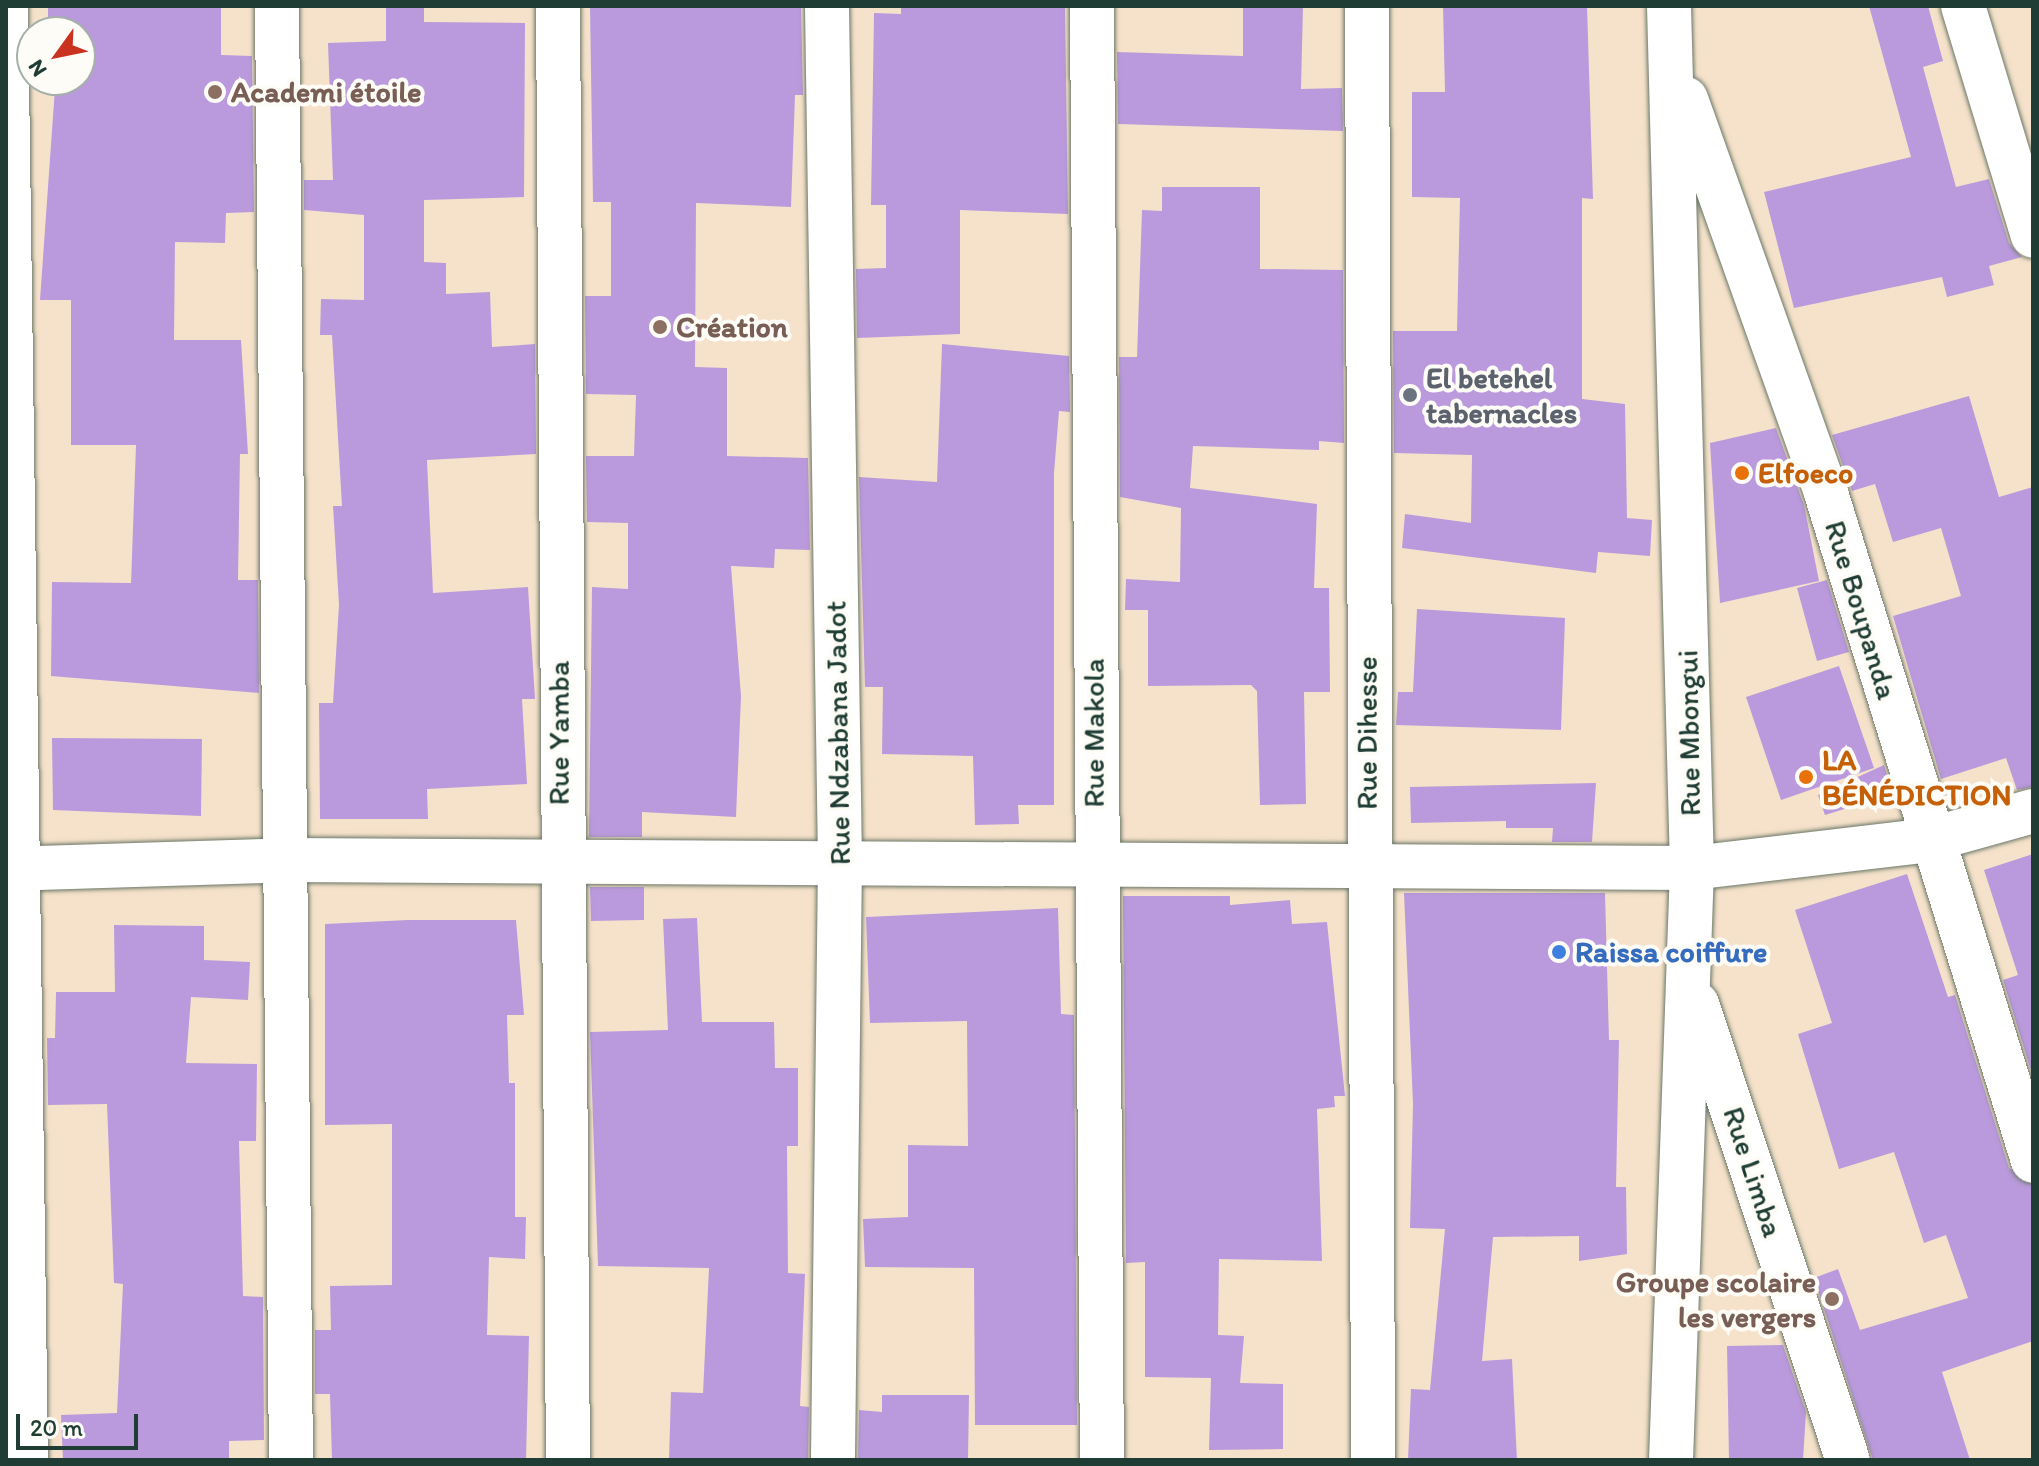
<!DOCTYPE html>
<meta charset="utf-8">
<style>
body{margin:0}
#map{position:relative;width:2039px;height:1466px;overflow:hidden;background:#f6e2ca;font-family:Itim,sans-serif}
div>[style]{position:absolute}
.building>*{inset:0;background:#ba9adc}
.roads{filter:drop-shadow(0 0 2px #6a7768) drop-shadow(0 0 2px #6a7768)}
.minor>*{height:44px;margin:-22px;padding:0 22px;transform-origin:22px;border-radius:22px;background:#fff}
.dots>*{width:22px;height:22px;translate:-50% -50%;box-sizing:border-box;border:4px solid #fdfcf7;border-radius:50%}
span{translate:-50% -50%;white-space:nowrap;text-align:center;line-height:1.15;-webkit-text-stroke:8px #fdfcf7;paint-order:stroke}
.education-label{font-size:30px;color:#785e54;font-weight:700}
.left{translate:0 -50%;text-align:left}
.right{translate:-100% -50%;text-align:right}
.worship-label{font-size:30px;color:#5b616d;font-weight:700}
.food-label{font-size:30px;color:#c56008;font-weight:700}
.street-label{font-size:30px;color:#1f3d34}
.shop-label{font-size:30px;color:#366cbe;font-weight:700}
.frame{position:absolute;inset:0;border:8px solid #1f3d34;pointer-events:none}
.north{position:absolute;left:16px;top:16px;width:80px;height:80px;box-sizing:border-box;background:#fdfcf7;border:2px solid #a4b0a9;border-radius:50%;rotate:237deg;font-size:22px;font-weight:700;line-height:32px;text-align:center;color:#1f3d34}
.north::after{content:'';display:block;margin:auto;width:28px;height:36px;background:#c8321e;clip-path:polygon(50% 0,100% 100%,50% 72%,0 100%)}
.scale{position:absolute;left:16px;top:1414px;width:122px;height:36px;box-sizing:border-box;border:4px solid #1f3d34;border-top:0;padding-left:10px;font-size:24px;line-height:28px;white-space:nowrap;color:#1f3d34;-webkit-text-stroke:6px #fdfcf7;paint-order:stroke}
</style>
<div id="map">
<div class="building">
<i style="clip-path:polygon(48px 6px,221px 6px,221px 55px,252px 56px,254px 212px,226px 213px,225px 243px,175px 242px,174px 340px,241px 340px,248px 454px,240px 454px,238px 580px,258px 580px,259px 693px,51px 676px,52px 582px,131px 583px,136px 445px,71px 445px,71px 300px,40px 300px,55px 88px,47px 88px,47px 80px,80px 80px,80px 32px,48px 32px)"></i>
<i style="clip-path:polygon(386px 6px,424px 6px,424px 22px,525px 23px,524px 197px,424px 200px,424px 262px,446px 263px,446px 294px,490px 292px,492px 347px,535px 344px,536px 454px,427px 460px,433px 593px,528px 587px,535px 699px,522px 699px,527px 784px,427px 789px,428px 819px,320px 819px,319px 703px,333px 703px,339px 605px,333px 506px,342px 506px,332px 335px,320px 335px,321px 299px,364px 300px,364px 215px,304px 210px,304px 180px,333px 180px,328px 43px,386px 41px)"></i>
<i style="clip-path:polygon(590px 6px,801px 6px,803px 95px,795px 95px,791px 207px,696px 203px,695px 367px,727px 368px,727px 456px,808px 458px,810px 550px,775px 549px,774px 568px,731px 566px,741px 696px,736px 817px,642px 812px,642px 837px,589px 837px,592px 587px,628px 589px,628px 523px,587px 522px,586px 456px,634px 456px,636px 395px,586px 394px,585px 296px,611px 296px,611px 202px,593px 202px)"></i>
<i style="clip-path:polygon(901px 6px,1065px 6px,1068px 214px,960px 210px,960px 334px,857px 338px,856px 269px,886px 268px,886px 205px,871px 205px,874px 13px,901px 14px)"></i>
<i style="clip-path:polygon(1243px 6px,1303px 6px,1301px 89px,1342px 88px,1343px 131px,1118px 124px,1117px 52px,1243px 56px)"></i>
<i style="clip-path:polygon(1443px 6px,1587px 6px,1593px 199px,1582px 198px,1582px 399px,1625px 404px,1627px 518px,1652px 520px,1650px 556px,1598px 552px,1596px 573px,1402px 548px,1405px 514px,1471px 523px,1472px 455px,1394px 453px,1393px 331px,1457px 331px,1460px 198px,1412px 197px,1412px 92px,1445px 92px)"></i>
<i style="clip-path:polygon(1869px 6px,1928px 6px,1943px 61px,1923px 67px,1956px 187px,1989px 179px,2009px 243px,2022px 257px,1989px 266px,1994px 285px,1947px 297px,1942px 277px,1794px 308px,1764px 192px,1911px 157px)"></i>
<i style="clip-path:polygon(1162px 187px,1260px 187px,1260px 269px,1343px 270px,1344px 443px,1319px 441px,1319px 450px,1193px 446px,1190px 488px,1317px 504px,1314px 588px,1329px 588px,1330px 692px,1304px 692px,1306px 804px,1260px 805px,1257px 691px,1251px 685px,1148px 686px,1148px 610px,1125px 610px,1126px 579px,1180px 582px,1181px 508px,1120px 497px,1119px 357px,1137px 357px,1142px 210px,1162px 211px)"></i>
<i style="clip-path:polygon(942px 344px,1069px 356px,1070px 412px,1059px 411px,1054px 473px,1054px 805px,1018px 805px,1019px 824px,975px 825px,973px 756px,882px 754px,883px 687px,865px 687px,859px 477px,937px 482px)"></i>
<i style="clip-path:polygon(1969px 396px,1999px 497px,2033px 487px,2033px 787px,2017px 790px,2006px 758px,1941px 779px,1893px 616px,1961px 596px,1941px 528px,1893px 542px,1875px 484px,1852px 491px,1832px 435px)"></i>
<i style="clip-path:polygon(1776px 428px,1804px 505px,1819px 581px,1720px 603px,1710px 443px)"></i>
<i style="clip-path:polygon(1827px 580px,1849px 652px,1817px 661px,1797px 588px)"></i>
<i style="clip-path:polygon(1417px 609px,1565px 618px,1561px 730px,1396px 725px,1398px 692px,1413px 692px)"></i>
<i style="clip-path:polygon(1839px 666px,1874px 768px,1781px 800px,1746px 697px)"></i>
<i style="clip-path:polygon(52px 738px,202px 739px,201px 816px,53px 810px)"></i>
<i style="clip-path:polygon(1884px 765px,1893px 794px,1825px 815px,1818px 795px)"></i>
<i style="clip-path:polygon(1596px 783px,1592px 842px,1552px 842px,1553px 828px,1506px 828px,1506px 821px,1411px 823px,1410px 787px)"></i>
<i style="clip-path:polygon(2033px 854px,2033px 1077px,2003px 980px,2018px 975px,1984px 870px)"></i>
<i style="clip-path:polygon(1907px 874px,1948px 997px,1955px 995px,2009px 1168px,2033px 1185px,2033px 1341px,1942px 1372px,1970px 1460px,1873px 1460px,1814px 1278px,1838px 1269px,1860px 1330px,1968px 1298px,1946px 1235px,1924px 1243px,1894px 1152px,1839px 1169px,1798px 1034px,1832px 1023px,1795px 910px)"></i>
<i style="clip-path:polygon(590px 887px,644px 887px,644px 920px,591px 921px)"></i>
<i style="clip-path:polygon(1404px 893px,1605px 893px,1609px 1040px,1619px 1040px,1616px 1187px,1626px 1187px,1627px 1254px,1579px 1261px,1579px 1236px,1493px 1237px,1482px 1361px,1512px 1359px,1517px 1460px,1408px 1460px,1411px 1389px,1430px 1390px,1445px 1229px,1410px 1228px,1413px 1104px)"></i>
<i style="clip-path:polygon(1123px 896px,1230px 896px,1230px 905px,1290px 900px,1292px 924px,1327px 922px,1345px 1096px,1334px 1096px,1335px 1107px,1317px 1109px,1322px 1261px,1219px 1259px,1218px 1335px,1244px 1336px,1240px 1383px,1283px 1384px,1283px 1449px,1209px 1450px,1211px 1378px,1145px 1377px,1145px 1262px,1126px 1263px)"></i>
<i style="clip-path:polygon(1058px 908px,1061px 1014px,1074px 1015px,1077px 1425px,975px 1425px,974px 1268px,865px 1267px,863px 1219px,908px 1217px,908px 1145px,968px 1146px,967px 1021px,870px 1023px,866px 917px)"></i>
<i style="clip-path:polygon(697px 918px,702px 1022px,774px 1022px,775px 1068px,798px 1068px,798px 1146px,787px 1146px,788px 1273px,805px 1274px,800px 1406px,809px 1407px,808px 1460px,669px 1460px,671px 1392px,703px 1393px,709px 1268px,598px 1266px,590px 1032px,668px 1030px,663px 919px)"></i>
<i style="clip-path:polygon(408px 920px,516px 920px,524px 1015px,507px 1015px,509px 1083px,515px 1083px,515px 1217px,526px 1217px,525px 1259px,489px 1257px,487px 1335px,529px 1336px,526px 1460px,332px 1460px,330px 1394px,315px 1394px,315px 1330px,331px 1330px,330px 1286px,392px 1285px,392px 1124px,325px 1125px,325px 924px)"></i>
<i style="clip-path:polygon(114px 925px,204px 926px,204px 960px,250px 962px,248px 1000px,191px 997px,186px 1063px,257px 1064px,256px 1141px,239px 1141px,243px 1296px,263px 1297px,264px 1440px,229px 1441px,229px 1460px,63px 1460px,61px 1415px,117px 1413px,123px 1284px,114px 1283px,107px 1104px,48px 1105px,47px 1038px,55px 1038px,56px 992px,115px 992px)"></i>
<i style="clip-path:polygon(1783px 1345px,1806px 1412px,1803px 1460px,1729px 1460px,1727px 1346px)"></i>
<i style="clip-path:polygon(882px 1395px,969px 1395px,968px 1460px,858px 1460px,859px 1410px,882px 1412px)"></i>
</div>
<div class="roads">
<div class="minor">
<i style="left:6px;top:6px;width:1454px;rotate:89.21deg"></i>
<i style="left:277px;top:6px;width:1454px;rotate:89.45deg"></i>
<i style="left:558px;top:6px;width:1454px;rotate:89.61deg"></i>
<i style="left:827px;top:6px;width:854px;rotate:89.13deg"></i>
<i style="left:840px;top:860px;width:600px;rotate:90.67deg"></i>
<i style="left:1092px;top:6px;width:1454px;rotate:89.61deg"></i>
<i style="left:1367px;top:6px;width:1454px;rotate:89.76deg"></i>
<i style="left:1669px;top:6px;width:862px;rotate:88.47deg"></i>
<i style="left:1692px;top:868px;width:592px;rotate:92.03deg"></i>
<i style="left:1963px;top:6px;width:240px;rotate:73.1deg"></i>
<i style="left:1686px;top:99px;width:418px;rotate:70.4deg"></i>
<i style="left:1826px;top:493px;width:699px;rotate:72.78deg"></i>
<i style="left:6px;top:869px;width:282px;rotate:-1.8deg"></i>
<i style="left:288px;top:860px;width:1404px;rotate:0.33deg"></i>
<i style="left:1692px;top:868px;width:239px;rotate:-6.7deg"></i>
<i style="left:1929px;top:840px;width:108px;rotate:-15.6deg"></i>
<i style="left:1697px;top:1004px;width:480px;rotate:71.7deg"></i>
</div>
</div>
<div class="dots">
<i style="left:215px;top:92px;background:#8d6e63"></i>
<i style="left:660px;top:327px;background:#8d6e63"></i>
<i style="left:1410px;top:395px;background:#6b7280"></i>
<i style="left:1742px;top:473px;background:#e8710a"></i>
<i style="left:1806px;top:777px;background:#e8710a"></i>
<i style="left:1559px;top:952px;background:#3f7fe0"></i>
<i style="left:1832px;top:1299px;background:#8d6e63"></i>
</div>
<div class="education-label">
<span class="left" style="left:231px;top:92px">Academi étoile</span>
<span class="left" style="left:676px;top:327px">Création</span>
<span class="right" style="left:1816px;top:1299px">Groupe scolaire<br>les vergers</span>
</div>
<div class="worship-label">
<span class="left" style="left:1426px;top:395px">El betehel<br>tabernacles</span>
</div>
<div class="food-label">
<span class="left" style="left:1758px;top:473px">Elfoeco</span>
<span class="left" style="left:1822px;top:777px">LA<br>BÉNÉDICTION</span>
</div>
<div class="street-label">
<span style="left:1861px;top:610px;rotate:73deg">Rue Boupanda</span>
<span style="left:559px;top:733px;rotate:-90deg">Rue Yamba</span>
<span style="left:838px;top:733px;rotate:-91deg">Rue Ndzabana Jadot</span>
<span style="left:1094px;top:733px;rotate:-90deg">Rue Makola</span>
<span style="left:1367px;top:733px;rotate:-90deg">Rue Dihesse</span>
<span style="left:1689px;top:733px;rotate:-91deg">Rue Mbongui</span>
<span style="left:1753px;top:1172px;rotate:72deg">Rue Limba</span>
</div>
<div class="shop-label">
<span class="left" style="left:1575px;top:952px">Raissa coiffure</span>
</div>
<div class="frame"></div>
<div class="north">N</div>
<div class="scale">20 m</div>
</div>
